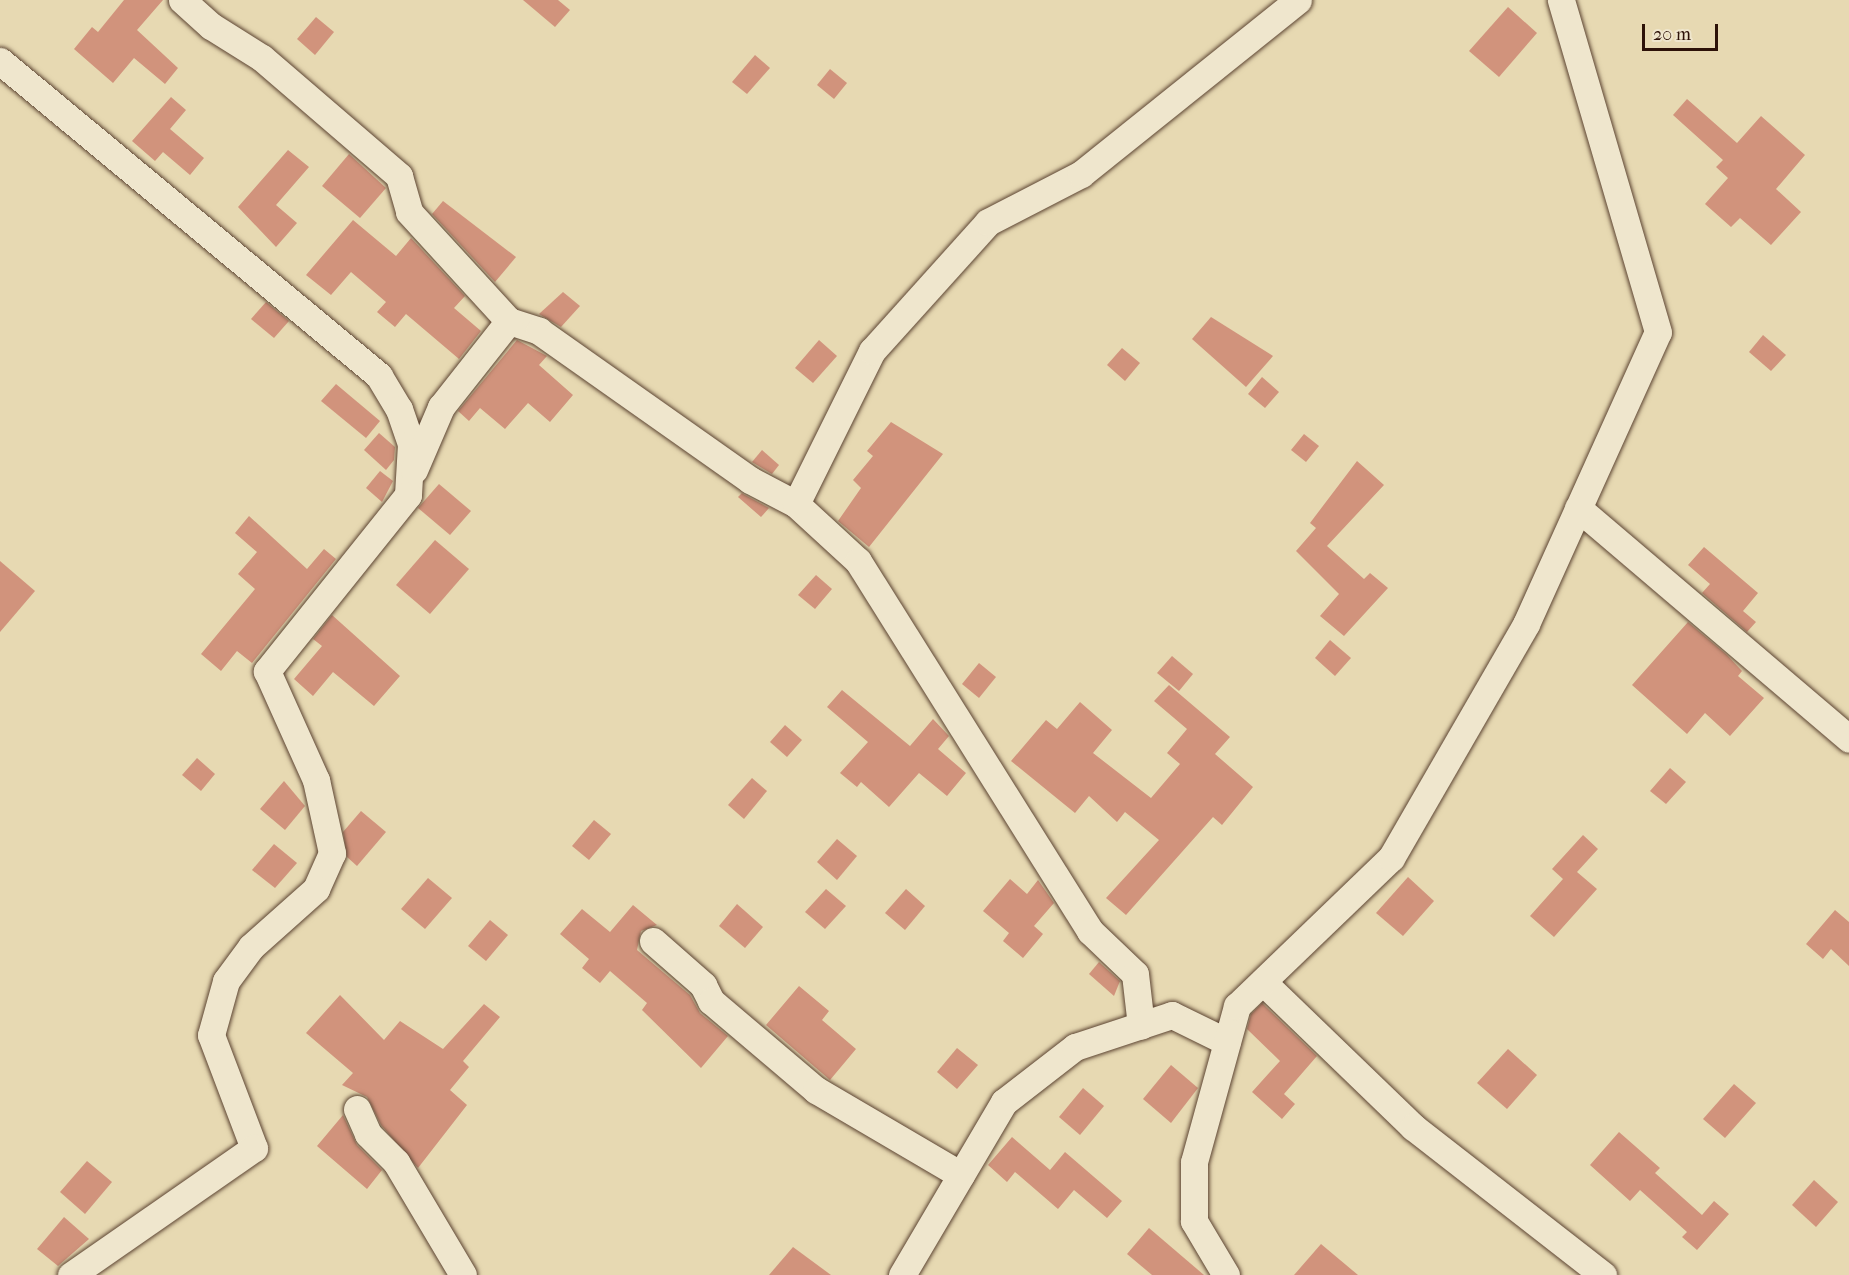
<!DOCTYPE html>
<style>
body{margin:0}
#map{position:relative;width:1849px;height:1275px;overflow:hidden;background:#e7d9b2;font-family:"IM FELL French Canon",serif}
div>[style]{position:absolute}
.building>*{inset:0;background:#d1937c}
.roads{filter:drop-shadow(0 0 2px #5c4432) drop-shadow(0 0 2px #5c4432)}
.minor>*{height:27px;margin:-13.5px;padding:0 13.5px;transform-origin:13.5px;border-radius:13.5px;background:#efe6cd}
span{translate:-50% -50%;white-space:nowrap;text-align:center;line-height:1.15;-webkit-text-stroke:4.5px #efe6cd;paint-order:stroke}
.scale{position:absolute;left:1642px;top:24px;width:76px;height:27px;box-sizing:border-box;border:3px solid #2d1208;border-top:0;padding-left:8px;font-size:18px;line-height:21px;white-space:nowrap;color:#2d1208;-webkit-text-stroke:4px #efe6cd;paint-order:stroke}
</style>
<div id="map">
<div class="building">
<i style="clip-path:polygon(124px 0,163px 0,137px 30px,178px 68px,165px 84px,134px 58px,113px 83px,74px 49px,92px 27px,98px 32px)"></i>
<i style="clip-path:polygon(523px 0,558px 0,570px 10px,555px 27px)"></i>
<i style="clip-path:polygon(1508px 7px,1537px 33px,1499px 77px,1469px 51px)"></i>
<i style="clip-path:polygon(316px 17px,334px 32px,315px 55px,297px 39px)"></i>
<i style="clip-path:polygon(755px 55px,770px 68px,747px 94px,732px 82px)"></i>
<i style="clip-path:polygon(830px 69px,847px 83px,834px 99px,817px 85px)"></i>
<i style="clip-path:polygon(171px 97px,186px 110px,170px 129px,204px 158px,190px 175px,163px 152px,155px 161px,132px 141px)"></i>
<i style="clip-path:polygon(1687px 99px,1737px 143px,1761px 116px,1805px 155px,1776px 189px,1801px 212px,1771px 245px,1740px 218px,1731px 227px,1705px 204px,1728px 178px,1716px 167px,1723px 160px,1673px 115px)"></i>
<i style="clip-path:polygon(288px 150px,309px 167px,276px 205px,297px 223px,276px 247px,238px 207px)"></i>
<i style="clip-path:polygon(349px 154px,386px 188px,360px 218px,322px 186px)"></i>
<i style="clip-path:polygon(443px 201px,516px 257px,495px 282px,432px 214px)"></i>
<i style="clip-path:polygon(353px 220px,396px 256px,411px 238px,465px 296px,454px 308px,481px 331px,459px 359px,406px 314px,395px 327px,377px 312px,386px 302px,351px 272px,331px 295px,306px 275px)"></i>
<i style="clip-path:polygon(563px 292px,580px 306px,561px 327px,539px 314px)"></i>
<i style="clip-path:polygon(266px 302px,289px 321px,274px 338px,251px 319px)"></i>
<i style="clip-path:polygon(1211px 317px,1273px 356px,1246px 387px,1192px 339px)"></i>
<i style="clip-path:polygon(1763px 335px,1786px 355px,1771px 371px,1749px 352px)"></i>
<i style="clip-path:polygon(517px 340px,547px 356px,539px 365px,573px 395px,550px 422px,528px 403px,505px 429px,480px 408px,469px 421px,458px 411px)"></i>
<i style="clip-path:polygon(819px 340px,837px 356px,813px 383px,795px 368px)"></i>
<i style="clip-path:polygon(1122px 348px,1140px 363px,1125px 381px,1107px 365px)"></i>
<i style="clip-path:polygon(1262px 377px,1279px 392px,1265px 408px,1248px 394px)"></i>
<i style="clip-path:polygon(336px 384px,380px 421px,366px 438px,321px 401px)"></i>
<i style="clip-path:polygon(891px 422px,943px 454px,869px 547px,838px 521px,861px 488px,853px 480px,873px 456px,867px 451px)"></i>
<i style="clip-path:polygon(379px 433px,395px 447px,394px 460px,386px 470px,364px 450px)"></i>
<i style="clip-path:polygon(1304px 434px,1319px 446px,1306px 462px,1291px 450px)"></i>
<i style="clip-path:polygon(762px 450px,779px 465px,772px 474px,752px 462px)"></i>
<i style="clip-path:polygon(1357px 461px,1384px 485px,1327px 546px,1364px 579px,1370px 573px,1388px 588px,1344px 636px,1320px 616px,1339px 594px,1296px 551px,1316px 528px,1310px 523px)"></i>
<i style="clip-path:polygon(380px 471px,393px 481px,382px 502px,366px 488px)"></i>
<i style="clip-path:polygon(439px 484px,471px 511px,450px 535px,418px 508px)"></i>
<i style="clip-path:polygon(742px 493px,743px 494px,769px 508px,761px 517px,738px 497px)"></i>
<i style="clip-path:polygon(249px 516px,307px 569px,324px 549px,336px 559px,252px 663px,237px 651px,221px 671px,201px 654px,255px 589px,238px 574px,257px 552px,235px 533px)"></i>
<i style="clip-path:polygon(435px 540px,469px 569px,430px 614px,396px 585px)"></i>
<i style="clip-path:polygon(1704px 547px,1758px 593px,1743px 611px,1756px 622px,1747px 632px,1702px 593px,1710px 584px,1688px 565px)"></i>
<i style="clip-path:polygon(0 561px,35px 591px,0 632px)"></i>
<i style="clip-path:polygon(816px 575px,832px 589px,815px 609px,798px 595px)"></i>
<i style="clip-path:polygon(332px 615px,400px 676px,374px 706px,333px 672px,313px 696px,294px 679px,322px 646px,313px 639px)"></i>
<i style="clip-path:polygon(1688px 622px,1727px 655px,1742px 671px,1738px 676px,1764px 698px,1730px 736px,1705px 713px,1687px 734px,1632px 685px)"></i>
<i style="clip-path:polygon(1330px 640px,1351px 658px,1335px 676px,1315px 658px)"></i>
<i style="clip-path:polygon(1172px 656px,1193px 674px,1179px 691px,1157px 673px)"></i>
<i style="clip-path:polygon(979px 663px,996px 677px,979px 698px,962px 684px)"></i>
<i style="clip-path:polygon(1169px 685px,1230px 737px,1215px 754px,1253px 787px,1222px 825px,1213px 817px,1126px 915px,1106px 898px,1159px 840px,1125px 812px,1117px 822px,1089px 796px,1075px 813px,1011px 761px,1046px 720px,1057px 729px,1080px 702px,1112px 730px,1093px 753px,1151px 798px,1180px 764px,1167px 753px,1187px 729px,1154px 701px)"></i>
<i style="clip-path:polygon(842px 690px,910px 746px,933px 719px,949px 736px,938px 749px,966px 773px,947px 796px,919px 773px,889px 807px,861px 782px,857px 787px,840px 773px,868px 742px,827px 707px)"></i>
<i style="clip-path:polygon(785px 725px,802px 740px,787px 757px,770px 742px)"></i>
<i style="clip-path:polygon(197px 758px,215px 774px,201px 791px,182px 775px)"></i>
<i style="clip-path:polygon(1670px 768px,1686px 782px,1666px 804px,1650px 791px)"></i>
<i style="clip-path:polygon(752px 778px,767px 791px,744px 819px,728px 805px)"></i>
<i style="clip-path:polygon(284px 781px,305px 806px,285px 830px,260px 809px)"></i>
<i style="clip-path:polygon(361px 811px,386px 832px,357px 866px,347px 857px,343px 832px)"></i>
<i style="clip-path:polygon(594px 820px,611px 834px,589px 860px,572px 846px)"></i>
<i style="clip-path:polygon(1583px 835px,1598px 849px,1577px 872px,1597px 889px,1554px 937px,1530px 916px,1563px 879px,1552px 869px)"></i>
<i style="clip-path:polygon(837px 839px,857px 856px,837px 880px,817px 862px)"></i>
<i style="clip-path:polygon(274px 844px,297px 863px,275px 888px,252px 870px)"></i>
<i style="clip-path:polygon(1408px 877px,1434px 901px,1403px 936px,1376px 913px)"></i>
<i style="clip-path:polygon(428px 878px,452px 898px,425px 929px,401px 909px)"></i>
<i style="clip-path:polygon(1010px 879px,1027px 894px,1038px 880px,1054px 903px,1034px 926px,1043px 934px,1023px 958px,1003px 941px,1009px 933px,983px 911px)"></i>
<i style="clip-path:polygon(826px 889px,846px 906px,825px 929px,805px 912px)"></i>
<i style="clip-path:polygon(906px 889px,925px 906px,905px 930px,885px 913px)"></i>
<i style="clip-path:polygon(737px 904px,763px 927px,745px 948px,719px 926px)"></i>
<i style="clip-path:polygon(633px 905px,657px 925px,641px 931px,637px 950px,690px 995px,700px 1013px,728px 1036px,701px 1068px,642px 1010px,647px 1003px,610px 971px,600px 983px,582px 968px,589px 959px,560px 934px,582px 909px,610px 932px)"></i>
<i style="clip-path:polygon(1835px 910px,1849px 922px,1849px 966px,1831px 949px,1823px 959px,1806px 944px)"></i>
<i style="clip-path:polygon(490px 920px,508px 935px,486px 961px,468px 946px)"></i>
<i style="clip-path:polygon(1099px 962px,1120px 981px,1114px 996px,1089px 974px)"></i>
<i style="clip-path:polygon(799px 986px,829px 1011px,822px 1020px,856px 1049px,830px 1080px,766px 1025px)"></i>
<i style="clip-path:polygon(340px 995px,384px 1040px,400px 1021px,443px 1049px,484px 1004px,500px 1017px,463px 1061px,469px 1067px,450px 1090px,467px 1105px,418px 1168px,381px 1125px,367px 1097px,342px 1085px,353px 1073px,306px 1033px)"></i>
<i style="clip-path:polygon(1262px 1003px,1317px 1056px,1284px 1094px,1295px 1104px,1282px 1119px,1252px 1092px,1280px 1061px,1247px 1029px,1251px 1014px)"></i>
<i style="clip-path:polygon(957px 1048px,978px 1065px,957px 1089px,937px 1072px)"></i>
<i style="clip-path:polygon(1508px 1049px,1537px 1075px,1507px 1109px,1477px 1083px)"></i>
<i style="clip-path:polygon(1171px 1065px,1198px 1088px,1171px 1123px,1143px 1099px)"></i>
<i style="clip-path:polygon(1734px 1084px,1756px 1103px,1725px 1138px,1703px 1119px)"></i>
<i style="clip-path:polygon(1083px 1088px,1104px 1106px,1080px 1135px,1059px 1117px)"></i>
<i style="clip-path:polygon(343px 1115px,357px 1145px,382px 1170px,367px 1189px,317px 1146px)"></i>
<i style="clip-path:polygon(1619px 1132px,1660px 1168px,1655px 1173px,1702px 1215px,1714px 1201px,1729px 1214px,1697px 1250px,1682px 1237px,1687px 1232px,1640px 1190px,1630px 1201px,1590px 1165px)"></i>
<i style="clip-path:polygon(1012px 1137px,1050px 1170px,1065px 1152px,1122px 1201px,1107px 1218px,1074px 1190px,1058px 1209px,1015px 1172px,1007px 1182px,988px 1165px)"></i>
<i style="clip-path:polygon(87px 1161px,112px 1182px,85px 1214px,60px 1192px)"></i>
<i style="clip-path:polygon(1814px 1180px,1838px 1202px,1816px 1227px,1792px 1205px)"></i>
<i style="clip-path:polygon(64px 1217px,89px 1239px,58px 1266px,37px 1249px)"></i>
<i style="clip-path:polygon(1149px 1228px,1204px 1275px,1152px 1275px,1127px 1254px)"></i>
<i style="clip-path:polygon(1321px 1244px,1358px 1275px,1294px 1275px)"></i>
<i style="clip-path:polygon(793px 1247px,831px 1275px,769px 1275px)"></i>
</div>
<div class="roads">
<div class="minor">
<i style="left:182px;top:0;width:39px;rotate:42deg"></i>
<i style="left:211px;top:26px;width:60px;rotate:32.1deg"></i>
<i style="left:262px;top:58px;width:181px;rotate:40.7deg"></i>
<i style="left:399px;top:176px;width:37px;rotate:74deg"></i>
<i style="left:409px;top:212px;width:148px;rotate:47.5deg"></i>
<i style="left:509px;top:321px;width:32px;rotate:18deg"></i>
<i style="left:539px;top:331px;width:258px;rotate:35.2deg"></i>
<i style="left:750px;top:480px;width:52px;rotate:27.6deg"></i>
<i style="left:796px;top:504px;width:84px;rotate:42.6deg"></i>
<i style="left:858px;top:561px;width:437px;rotate:57.9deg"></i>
<i style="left:1090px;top:931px;width:62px;rotate:43.7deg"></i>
<i style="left:1135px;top:974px;width:52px;rotate:83.4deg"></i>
<i style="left:0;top:61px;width:493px;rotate:39.7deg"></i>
<i style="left:379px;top:376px;width:39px;rotate:59deg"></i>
<i style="left:399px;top:409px;width:37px;rotate:71deg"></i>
<i style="left:411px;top:444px;width:51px;rotate:93.4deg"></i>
<i style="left:408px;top:495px;width:226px;rotate:128.7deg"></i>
<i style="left:267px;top:671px;width:120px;rotate:65.8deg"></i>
<i style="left:316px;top:780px;width:75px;rotate:77.6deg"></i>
<i style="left:332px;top:853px;width:39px;rotate:114deg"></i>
<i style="left:316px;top:889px;width:87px;rotate:138.3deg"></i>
<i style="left:251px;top:947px;width:42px;rotate:126.3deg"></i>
<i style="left:226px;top:981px;width:56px;rotate:105.5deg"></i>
<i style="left:211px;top:1035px;width:121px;rotate:69.2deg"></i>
<i style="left:254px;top:1148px;width:223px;rotate:145.2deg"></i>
<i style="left:414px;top:470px;width:69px;rotate:-66.8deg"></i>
<i style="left:441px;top:407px;width:110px;rotate:-51.7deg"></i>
<i style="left:796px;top:504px;width:171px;rotate:-63.6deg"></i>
<i style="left:872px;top:351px;width:173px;rotate:-48deg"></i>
<i style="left:988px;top:222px;width:105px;rotate:-27.3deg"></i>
<i style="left:1081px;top:174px;width:278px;rotate:-38.7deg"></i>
<i style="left:1578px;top:508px;width:356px;rotate:40.4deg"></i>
<i style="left:653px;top:941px;width:67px;rotate:41.3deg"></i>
<i style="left:703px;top:985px;width:18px;rotate:63deg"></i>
<i style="left:711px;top:1001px;width:138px;rotate:40.3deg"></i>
<i style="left:816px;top:1090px;width:168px;rotate:30.4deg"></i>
<i style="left:1263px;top:982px;width:209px;rotate:44deg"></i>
<i style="left:1413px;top:1127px;width:241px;rotate:37.9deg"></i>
<i style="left:357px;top:1109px;width:27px;rotate:66deg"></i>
<i style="left:368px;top:1134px;width:40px;rotate:45deg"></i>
<i style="left:396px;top:1162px;width:131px;rotate:59.3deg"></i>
<i style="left:902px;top:1275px;width:201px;rotate:-59.5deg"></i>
<i style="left:1004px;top:1102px;width:90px;rotate:-37.8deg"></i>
<i style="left:1075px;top:1047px;width:102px;rotate:-18.3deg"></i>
<i style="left:1172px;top:1015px;width:61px;rotate:26.1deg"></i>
<i style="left:1226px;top:1275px;width:63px;rotate:-120.7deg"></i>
<i style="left:1194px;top:1221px;width:59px;rotate:-90deg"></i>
<i style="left:1194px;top:1162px;width:162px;rotate:-74.6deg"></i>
<i style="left:1237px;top:1006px;width:214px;rotate:-43.9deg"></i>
<i style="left:1391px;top:858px;width:270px;rotate:-60deg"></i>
<i style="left:1526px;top:624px;width:320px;rotate:-65.7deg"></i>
<i style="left:1658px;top:332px;width:346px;rotate:-106.3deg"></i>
</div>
</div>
<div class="scale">20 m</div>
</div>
